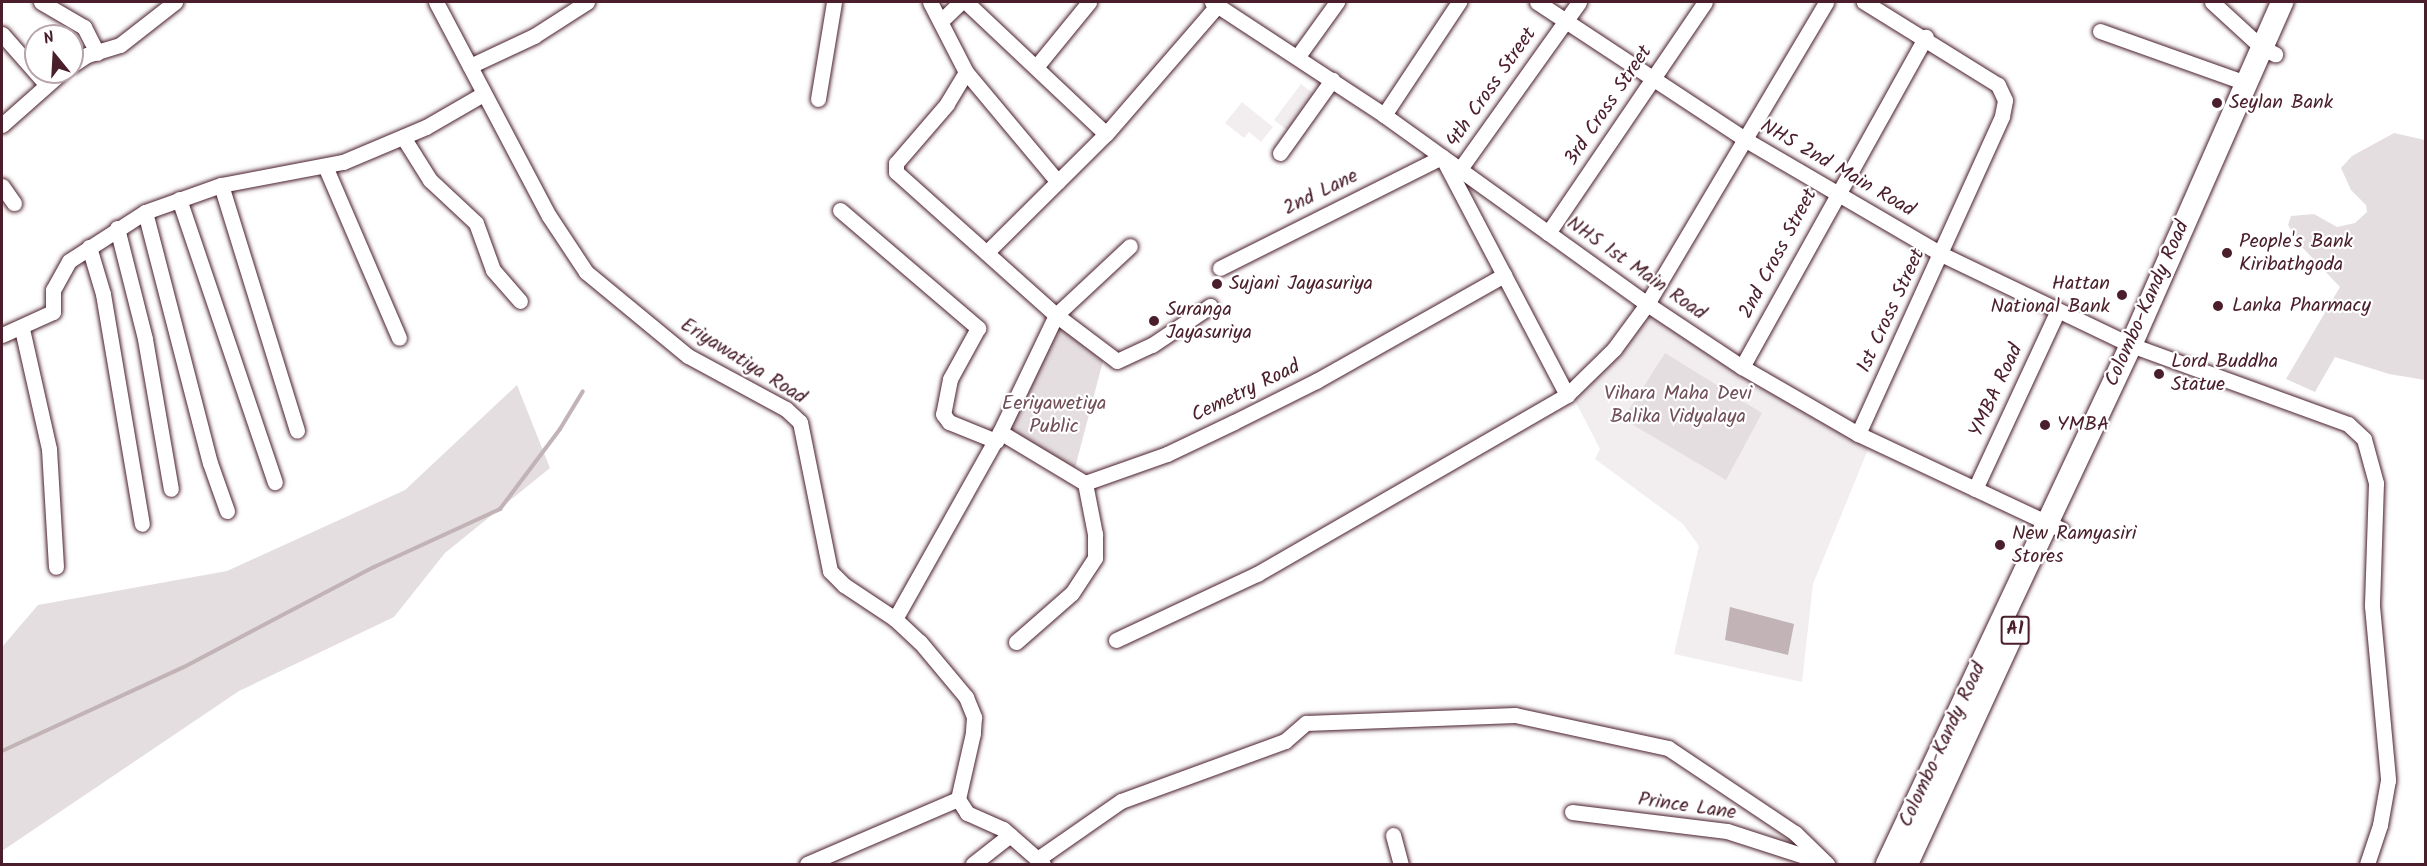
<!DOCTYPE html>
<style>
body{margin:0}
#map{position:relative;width:2427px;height:866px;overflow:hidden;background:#fff;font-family:Kalam,sans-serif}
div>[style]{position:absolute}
.built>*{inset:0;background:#f2eeef}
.green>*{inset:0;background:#e5dee0}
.water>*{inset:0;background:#c1b3b6}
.stream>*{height:4px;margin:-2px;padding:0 2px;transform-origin:2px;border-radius:2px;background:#c1b3b6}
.roads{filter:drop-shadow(0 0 2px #4a1f2b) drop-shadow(0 0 2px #4a1f2b)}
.minor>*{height:15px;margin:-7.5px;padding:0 7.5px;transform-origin:7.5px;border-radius:7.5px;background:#fff}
.highway>*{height:22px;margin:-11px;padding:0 11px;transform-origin:11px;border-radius:11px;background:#fff}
.dots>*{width:16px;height:16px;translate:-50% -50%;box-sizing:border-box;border:3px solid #fff;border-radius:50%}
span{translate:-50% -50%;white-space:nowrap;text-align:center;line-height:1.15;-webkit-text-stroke:4.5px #fff;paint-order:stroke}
.shield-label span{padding:2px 4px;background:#fff;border:2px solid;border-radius:4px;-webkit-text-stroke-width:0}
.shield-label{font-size:18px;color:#4a1f2b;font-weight:700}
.street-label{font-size:20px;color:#4a1f2b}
.poi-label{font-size:20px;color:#4a1f2b}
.left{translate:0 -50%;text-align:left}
.right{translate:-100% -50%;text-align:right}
.park-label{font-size:20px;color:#714f58}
.frame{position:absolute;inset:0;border:3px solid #4a1f2b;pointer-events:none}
.north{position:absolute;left:24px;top:24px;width:60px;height:60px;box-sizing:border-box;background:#fff;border:2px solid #b7a5aa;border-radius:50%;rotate:342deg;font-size:16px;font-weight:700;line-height:24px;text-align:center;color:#4a1f2b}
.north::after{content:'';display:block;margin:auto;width:21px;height:27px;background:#4a1f2b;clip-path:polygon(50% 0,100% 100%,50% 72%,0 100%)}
</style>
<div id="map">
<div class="built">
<i style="clip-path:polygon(1301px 84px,1314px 94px,1287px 130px,1274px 120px)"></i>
<i style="clip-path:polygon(1242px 102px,1273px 127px,1261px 142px,1249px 132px,1244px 138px,1225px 123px)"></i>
<i style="clip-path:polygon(1647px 307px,1869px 447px,1813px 584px,1802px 682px,1674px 654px,1699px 546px,1683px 524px,1595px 459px,1600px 449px,1570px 391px)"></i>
</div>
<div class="green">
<i style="clip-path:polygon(2394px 133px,2425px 140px,2425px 380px,2389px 374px,2335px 357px,2315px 392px,2286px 379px,2340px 287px,2301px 246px,2288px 225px,2291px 216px,2314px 214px,2337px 227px,2355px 223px,2367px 212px,2366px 205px,2351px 190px,2341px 168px,2352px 156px)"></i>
<i style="clip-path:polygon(1058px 326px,1103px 361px,1075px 468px,1009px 432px)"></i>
<i style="clip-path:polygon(1665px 353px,1762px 413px,1726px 480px,1623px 419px)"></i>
<i style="clip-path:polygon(517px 385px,550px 468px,445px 553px,394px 617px,239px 691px,2px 851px,2px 647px,38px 605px,227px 571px,405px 490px)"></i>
</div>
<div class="water">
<i style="clip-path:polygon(1730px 607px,1794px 624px,1788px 655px,1725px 640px)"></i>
</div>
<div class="stream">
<i style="left:2px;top:751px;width:200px;rotate:-24.8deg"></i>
<i style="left:184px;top:667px;width:215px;rotate:-27.8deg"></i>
<i style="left:374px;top:567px;width:139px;rotate:-24.7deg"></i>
<i style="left:500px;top:509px;width:100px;rotate:-53.1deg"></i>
<i style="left:560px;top:429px;width:44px;rotate:-58.8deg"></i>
</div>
<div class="roads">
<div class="minor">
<i style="left:41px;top:2px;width:50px;rotate:30.2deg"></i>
<i style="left:84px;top:27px;width:29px;rotate:63deg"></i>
<i style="left:436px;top:2px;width:242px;rotate:62.2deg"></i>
<i style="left:549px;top:216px;width:67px;rotate:56.5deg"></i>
<i style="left:586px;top:272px;width:132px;rotate:39.5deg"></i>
<i style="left:688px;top:356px;width:111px;rotate:28.4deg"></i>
<i style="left:786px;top:409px;width:19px;rotate:43deg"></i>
<i style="left:800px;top:422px;width:152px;rotate:78.6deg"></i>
<i style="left:830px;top:571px;width:20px;rotate:45deg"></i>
<i style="left:844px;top:585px;width:61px;rotate:33.7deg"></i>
<i style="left:895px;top:619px;width:34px;rotate:43deg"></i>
<i style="left:920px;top:642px;width:72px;rotate:50.1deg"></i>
<i style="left:966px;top:697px;width:22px;rotate:68deg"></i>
<i style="left:974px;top:717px;width:16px;rotate:94deg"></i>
<i style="left:973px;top:733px;width:68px;rotate:102.8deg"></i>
<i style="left:958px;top:799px;width:17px;rotate:57deg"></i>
<i style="left:967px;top:813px;width:39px;rotate:24deg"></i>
<i style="left:1003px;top:829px;width:53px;rotate:41.2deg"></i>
<i style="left:930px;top:2px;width:79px;rotate:62.8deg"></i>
<i style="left:966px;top:72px;width:37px;rotate:121deg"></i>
<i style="left:947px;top:104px;width:78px;rotate:130.8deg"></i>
<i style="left:896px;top:163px;width:9px;rotate:90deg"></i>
<i style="left:896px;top:172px;width:215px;rotate:41.8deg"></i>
<i style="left:1056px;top:315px;width:76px;rotate:37deg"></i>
<i style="left:1117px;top:361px;width:38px;rotate:-25deg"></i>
<i style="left:1152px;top:345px;width:70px;rotate:-33.9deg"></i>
<i style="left:966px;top:2px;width:192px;rotate:43.3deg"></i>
<i style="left:1106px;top:134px;width:169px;rotate:-49.1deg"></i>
<i style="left:1212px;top:2px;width:206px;rotate:33.3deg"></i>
<i style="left:1384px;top:115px;width:324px;rotate:35.7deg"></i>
<i style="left:1647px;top:304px;width:114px;rotate:33.6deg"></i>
<i style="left:1742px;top:367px;width:134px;rotate:30deg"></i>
<i style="left:1858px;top:434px;width:224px;rotate:25.1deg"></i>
<i style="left:1537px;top:2px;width:250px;rotate:33.4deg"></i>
<i style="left:1746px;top:140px;width:226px;rotate:30.3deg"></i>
<i style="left:1941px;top:254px;width:211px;rotate:25.6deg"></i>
<i style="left:2131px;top:345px;width:231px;rotate:20deg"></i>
<i style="left:2348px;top:424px;width:22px;rotate:43deg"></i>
<i style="left:2364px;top:439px;width:46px;rotate:74.7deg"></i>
<i style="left:2376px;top:483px;width:123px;rotate:91.9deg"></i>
<i style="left:2372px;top:606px;width:175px;rotate:84.7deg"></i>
<i style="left:2388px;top:780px;width:46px;rotate:100.1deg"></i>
<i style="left:2380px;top:825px;width:41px;rotate:108.4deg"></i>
<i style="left:2212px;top:2px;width:67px;rotate:42.6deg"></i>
<i style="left:2261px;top:47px;width:16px;rotate:27deg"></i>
<i style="left:941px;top:21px;width:28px;rotate:-44deg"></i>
<i style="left:2100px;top:31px;width:155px;rotate:19.6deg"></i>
<i style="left:2px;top:34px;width:67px;rotate:48.7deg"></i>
<i style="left:1298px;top:56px;width:67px;rotate:-54.2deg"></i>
<i style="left:72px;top:65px;width:18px;rotate:-34deg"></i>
<i style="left:87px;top:55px;width:34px;rotate:-17deg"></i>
<i style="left:120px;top:45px;width:70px;rotate:-38deg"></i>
<i style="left:470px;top:66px;width:71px;rotate:-25.1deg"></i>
<i style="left:534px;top:36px;width:63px;rotate:-32.7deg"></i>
<i style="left:1036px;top:67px;width:84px;rotate:-50.8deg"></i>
<i style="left:966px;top:72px;width:143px;rotate:50.1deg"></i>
<i style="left:818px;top:99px;width:98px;rotate:-80.6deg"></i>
<i style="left:1384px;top:115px;width:136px;rotate:-56.4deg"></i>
<i style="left:2px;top:125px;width:80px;rotate:-41.5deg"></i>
<i style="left:403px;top:137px;width:51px;rotate:57.9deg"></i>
<i style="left:430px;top:180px;width:63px;rotate:43.1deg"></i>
<i style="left:476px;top:223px;width:50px;rotate:70.1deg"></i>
<i style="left:493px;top:270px;width:41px;rotate:48.9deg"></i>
<i style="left:1280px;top:153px;width:90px;rotate:-54.5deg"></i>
<i style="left:325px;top:166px;width:187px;rotate:66.7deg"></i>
<i style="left:1460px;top:169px;width:205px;rotate:-54.5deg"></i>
<i style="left:221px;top:185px;width:257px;rotate:72.8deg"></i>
<i style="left:2px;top:186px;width:21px;rotate:55deg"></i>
<i style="left:179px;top:199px;width:299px;rotate:71.3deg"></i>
<i style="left:840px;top:210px;width:182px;rotate:40.5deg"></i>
<i style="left:978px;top:328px;width:58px;rotate:118.8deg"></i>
<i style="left:950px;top:379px;width:36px;rotate:101deg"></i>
<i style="left:943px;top:414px;width:10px;rotate:53deg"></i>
<i style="left:949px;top:422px;width:51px;rotate:22deg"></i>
<i style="left:145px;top:212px;width:259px;rotate:75.5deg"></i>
<i style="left:210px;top:463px;width:51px;rotate:70.5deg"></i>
<i style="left:117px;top:228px;width:114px;rotate:75.8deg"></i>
<i style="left:145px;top:339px;width:152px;rotate:80.2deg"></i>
<i style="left:1548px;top:233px;width:279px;rotate:-55.8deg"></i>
<i style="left:89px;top:247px;width:49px;rotate:73.4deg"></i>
<i style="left:103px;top:294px;width:233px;rotate:80.4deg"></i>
<i style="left:988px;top:251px;width:166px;rotate:-44.8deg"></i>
<i style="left:1220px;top:268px;width:248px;rotate:-26.6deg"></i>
<i style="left:1442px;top:157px;width:269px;rotate:62.3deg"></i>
<i style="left:22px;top:329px;width:123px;rotate:77.3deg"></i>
<i style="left:49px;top:449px;width:118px;rotate:86.6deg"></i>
<i style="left:2px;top:335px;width:56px;rotate:-24.3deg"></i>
<i style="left:53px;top:312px;width:22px;rotate:-90deg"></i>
<i style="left:53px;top:290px;width:33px;rotate:-61deg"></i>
<i style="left:69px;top:261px;width:90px;rotate:-32.8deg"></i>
<i style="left:145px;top:212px;width:81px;rotate:-19.6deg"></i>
<i style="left:221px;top:185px;width:124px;rotate:-10.7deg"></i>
<i style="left:343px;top:162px;width:90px;rotate:-22.9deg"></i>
<i style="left:426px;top:127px;width:66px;rotate:-30.1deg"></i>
<i style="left:1742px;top:367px;width:378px;rotate:-60.9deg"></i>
<i style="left:1000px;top:432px;width:99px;rotate:31deg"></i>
<i style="left:1085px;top:483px;width:87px;rotate:-19.5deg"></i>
<i style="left:1167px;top:454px;width:74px;rotate:-25.5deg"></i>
<i style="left:1234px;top:422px;width:92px;rotate:-26.6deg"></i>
<i style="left:1316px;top:381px;width:216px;rotate:-29.4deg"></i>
<i style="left:1858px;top:434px;width:349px;rotate:-65.6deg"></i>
<i style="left:2002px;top:116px;width:16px;rotate:-79deg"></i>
<i style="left:2005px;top:100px;width:17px;rotate:-115deg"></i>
<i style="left:1998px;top:85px;width:158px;rotate:-148.2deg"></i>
<i style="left:1975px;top:489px;width:195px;rotate:-65.1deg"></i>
<i style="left:895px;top:619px;width:214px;rotate:-60.7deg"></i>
<i style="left:1000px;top:432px;width:130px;rotate:-64.4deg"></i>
<i style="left:1056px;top:315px;width:101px;rotate:-43deg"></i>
<i style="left:1116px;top:640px;width:156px;rotate:-25.1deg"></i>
<i style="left:1257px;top:574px;width:358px;rotate:-30deg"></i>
<i style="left:1567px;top:395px;width:66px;rotate:-44.4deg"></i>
<i style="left:1614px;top:349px;width:56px;rotate:-53.7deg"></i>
<i style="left:1647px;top:304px;width:351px;rotate:-59.3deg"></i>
<i style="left:1016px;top:642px;width:74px;rotate:-41.2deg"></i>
<i style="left:1072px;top:593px;width:42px;rotate:-56.7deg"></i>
<i style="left:1095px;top:558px;width:24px;rotate:-90deg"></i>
<i style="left:1095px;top:534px;width:52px;rotate:-101.1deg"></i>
<i style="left:1572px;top:812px;width:156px;rotate:7deg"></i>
<i style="left:1727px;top:831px;width:101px;rotate:17.9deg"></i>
<i style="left:1393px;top:835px;width:30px;rotate:75deg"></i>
<i style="left:1039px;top:858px;width:100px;rotate:-34.8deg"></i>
<i style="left:1121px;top:801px;width:175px;rotate:-20.1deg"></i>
<i style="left:1285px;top:741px;width:28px;rotate:-41deg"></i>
<i style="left:1306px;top:723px;width:209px;rotate:-2.2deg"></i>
<i style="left:1515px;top:715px;width:157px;rotate:12.2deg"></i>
<i style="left:1668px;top:748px;width:153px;rotate:33.8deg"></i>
<i style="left:1795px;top:833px;width:45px;rotate:44.1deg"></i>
<i style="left:807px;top:864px;width:164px;rotate:-23.3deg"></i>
<i style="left:973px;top:864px;width:47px;rotate:-38.1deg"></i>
</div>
<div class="highway">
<i style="left:1887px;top:864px;width:573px;rotate:-64.82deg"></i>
<i style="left:2131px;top:345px;width:375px;rotate:-66.2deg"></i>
<i style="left:1907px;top:864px;width:259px;rotate:-65.3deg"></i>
</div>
</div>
<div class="dots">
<i style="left:2217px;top:103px;background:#4a1f2b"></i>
<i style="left:2227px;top:253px;background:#4a1f2b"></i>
<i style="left:1217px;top:284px;background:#4a1f2b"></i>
<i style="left:2122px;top:295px;background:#4a1f2b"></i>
<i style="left:2218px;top:306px;background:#4a1f2b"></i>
<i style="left:1154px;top:321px;background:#4a1f2b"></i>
<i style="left:2159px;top:374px;background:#4a1f2b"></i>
<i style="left:2045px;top:425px;background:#4a1f2b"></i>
<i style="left:2000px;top:545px;background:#4a1f2b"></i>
</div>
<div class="shield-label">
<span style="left:2015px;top:630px">A1</span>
</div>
<div class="street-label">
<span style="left:1492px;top:88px;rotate:-55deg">4th Cross Street</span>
<span style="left:1609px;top:106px;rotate:-56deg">3rd Cross Street</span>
<span style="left:1837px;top:169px;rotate:30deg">NHS 2nd Main Road</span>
<span style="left:1321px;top:193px;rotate:-26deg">2nd Lane</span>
<span style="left:1779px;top:254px;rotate:-62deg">2nd Cross Street</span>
<span style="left:1636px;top:269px;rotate:35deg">NHS 1st Main Road</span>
<span style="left:2148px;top:304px;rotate:-66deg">Colombo-Kandy Road</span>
<span style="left:1892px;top:311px;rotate:-65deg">1st Cross Street</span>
<span style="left:743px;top:362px;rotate:32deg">Eriyawatiya Road</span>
<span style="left:1997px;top:391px;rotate:-65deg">YMBA Road</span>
<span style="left:1246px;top:392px;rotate:-26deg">Cemetry Road</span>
<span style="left:1943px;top:745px;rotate:-65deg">Colombo-Kandy Road</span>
<span style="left:1687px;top:807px;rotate:8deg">Prince Lane</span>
</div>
<div class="poi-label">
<span class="left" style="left:2229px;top:103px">Seylan Bank</span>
<span class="left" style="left:2239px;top:254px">People's Bank<br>Kiribathgoda</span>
<span class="left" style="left:1229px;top:284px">Sujani Jayasuriya</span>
<span class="right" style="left:2110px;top:296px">Hattan<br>National Bank</span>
<span class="left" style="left:2232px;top:306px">Lanka Pharmacy</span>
<span class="left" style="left:1166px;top:322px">Suranga<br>Jayasuriya</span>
<span class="left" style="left:2171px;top:374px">Lord Buddha<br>Statue</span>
<span class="left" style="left:2057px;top:425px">YMBA</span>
<span class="left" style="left:2012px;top:546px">New Ramyasiri<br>Stores</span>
</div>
<div class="park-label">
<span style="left:1678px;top:406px">Vihara Maha Devi<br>Balika Vidyalaya</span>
<span style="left:1054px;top:416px">Eeriyawetiya<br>Public</span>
</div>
<div class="frame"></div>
<div class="north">N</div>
</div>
